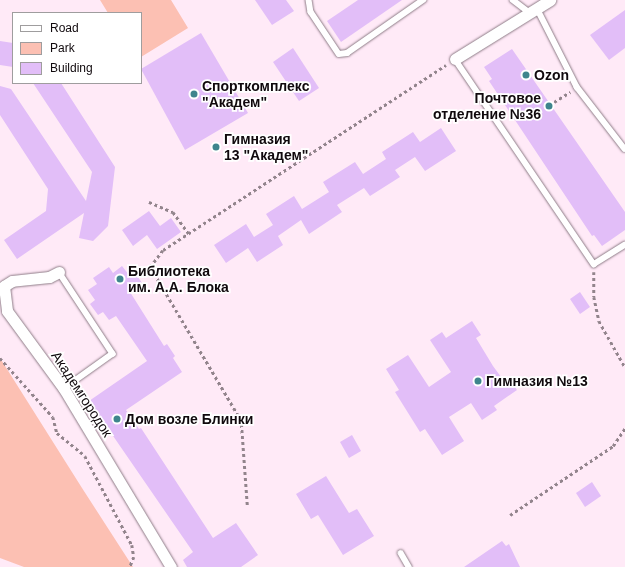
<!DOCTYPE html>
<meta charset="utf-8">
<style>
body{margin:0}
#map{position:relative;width:625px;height:567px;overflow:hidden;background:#ffeaf7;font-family:Helvetica,sans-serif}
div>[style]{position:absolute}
.green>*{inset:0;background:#fcc0b3}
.building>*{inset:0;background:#e2bef8}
.path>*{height:2.5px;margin-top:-1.25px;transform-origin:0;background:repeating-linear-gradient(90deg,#92848c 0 3px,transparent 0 6px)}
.roads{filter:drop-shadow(0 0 1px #8f7d88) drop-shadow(0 0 1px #8f7d88)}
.lane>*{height:5.5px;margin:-2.75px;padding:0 2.75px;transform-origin:2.75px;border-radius:2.75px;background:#fff}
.street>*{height:11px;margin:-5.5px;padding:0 5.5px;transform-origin:5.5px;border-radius:5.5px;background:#fff}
.dots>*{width:11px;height:11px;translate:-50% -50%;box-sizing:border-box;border:2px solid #fff;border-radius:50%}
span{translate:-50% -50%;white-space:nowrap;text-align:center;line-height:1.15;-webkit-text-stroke:3.5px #fff;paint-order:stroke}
.poi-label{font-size:14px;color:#10090d;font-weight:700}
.left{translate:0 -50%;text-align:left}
.right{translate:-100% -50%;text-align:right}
.street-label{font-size:14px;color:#10090d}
.legend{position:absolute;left:12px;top:12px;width:130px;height:72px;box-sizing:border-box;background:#fff;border:1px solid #9f9d9e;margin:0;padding:5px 7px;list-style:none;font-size:12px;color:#10090d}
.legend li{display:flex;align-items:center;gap:8px;height:20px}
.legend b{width:20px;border:1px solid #9f9d9e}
</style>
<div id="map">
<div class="green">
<i style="clip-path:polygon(100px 0,171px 0,188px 28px,141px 57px,141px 13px,108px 13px)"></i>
<i style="clip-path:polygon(0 358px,82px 488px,133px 567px,24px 567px,0 558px)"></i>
</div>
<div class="building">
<i style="clip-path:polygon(255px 0,286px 0,294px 11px,272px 25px)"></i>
<i style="clip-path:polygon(358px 0,402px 0,341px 42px,327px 21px)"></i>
<i style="clip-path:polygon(625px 10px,625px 48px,609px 60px,590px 35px)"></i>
<i style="clip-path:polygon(201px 33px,248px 113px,185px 150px,141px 69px)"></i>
<i style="clip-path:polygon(0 41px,13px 43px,13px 67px,0 65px)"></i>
<i style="clip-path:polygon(293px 48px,319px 88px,299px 101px,273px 62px)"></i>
<i style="clip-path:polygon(512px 49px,625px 212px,625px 230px,602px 246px,594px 235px,592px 236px,489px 81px,492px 79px,484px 67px)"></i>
<i style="clip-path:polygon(33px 83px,61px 83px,115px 167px,108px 226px,93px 241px,79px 238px,84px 213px,17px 259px,4px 240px,46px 211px,48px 189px,0 115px,0 86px,11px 89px,86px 201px,92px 172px)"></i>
<i style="clip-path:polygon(441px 128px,456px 151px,425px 171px,415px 157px,395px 170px,400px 177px,370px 196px,364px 188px,337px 205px,342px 212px,309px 234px,301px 220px,278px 236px,283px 245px,257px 262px,248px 248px,226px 263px,214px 245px,246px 224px,254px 237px,273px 225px,266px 214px,294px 196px,302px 209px,329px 192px,323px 182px,355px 162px,363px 174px,386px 159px,382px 152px,413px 132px,420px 142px)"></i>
<i style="clip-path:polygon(149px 211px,160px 226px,171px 218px,181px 232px,157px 249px,147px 235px,133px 246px,122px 230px)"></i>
<i style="clip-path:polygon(122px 266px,129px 275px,134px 271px,142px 283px,130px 292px,164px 346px,167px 344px,175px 356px,173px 358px,182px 372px,126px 410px,139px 429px,141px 428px,213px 538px,236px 523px,258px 555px,241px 567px,187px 567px,183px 560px,193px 552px,89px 401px,147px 361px,116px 316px,109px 320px,103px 312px,98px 315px,90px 304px,95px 300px,88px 290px,97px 284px,93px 278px,109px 267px,113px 273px)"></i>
<i style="clip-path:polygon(580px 292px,590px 307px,580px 314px,570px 299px)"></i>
<i style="clip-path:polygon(472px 321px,481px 335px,476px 338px,493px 366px,504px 381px,509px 378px,517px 390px,494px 406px,497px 410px,482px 420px,471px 403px,449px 417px,464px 441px,442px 455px,425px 429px,420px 432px,395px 392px,399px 390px,386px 369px,408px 355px,429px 387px,451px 372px,430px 340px,442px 332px,446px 338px)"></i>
<i style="clip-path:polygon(352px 435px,361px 451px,349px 458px,340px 442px)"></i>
<i style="clip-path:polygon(326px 476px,349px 513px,357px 509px,374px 536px,343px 555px,318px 515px,311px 519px,296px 494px)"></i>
<i style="clip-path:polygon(592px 482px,601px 496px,585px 507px,576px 493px)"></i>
<i style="clip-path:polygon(502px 541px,506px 546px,509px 544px,520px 567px,464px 567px)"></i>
</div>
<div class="path">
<i style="left:554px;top:102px;width:19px;rotate:-32deg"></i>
<i style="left:149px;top:202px;width:26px;rotate:23deg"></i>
<i style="left:173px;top:212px;width:27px;rotate:54deg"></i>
<i style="left:594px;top:272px;width:25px;rotate:90deg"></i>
<i style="left:594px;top:297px;width:25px;rotate:78deg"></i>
<i style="left:599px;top:321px;width:53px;rotate:60.5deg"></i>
<i style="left:0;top:358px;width:79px;rotate:48.1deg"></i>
<i style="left:53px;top:417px;width:16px;rotate:76deg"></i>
<i style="left:57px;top:433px;width:36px;rotate:39deg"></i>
<i style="left:85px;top:456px;width:101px;rotate:62.2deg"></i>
<i style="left:132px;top:545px;width:12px;rotate:81deg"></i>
<i style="left:134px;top:557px;width:11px;rotate:112deg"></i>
<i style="left:247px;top:505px;width:84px;rotate:-94.1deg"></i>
<i style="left:241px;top:421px;width:179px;rotate:-120.6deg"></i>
<i style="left:150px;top:267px;width:21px;rotate:-53deg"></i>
<i style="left:163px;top:250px;width:338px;rotate:-33.2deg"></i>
<i style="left:510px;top:515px;width:124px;rotate:-33.8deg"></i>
<i style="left:613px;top:446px;width:22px;rotate:-56deg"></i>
</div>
<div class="roads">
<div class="lane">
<i style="left:309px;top:0;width:12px;rotate:81deg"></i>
<i style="left:311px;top:12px;width:50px;rotate:56.3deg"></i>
<i style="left:339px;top:54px;width:8px;rotate:-7deg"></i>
<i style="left:347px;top:53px;width:93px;rotate:-34.9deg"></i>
<i style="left:513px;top:0;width:20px;rotate:37deg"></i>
<i style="left:537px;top:8px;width:89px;rotate:63.1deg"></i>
<i style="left:577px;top:87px;width:78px;rotate:52.3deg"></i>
<i style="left:455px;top:59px;width:248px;rotate:55.9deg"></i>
<i style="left:594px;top:264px;width:36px;rotate:-32deg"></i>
<i style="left:59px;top:272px;width:98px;rotate:56.6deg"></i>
<i style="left:113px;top:354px;width:60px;rotate:144.5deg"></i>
<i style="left:401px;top:553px;width:16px;rotate:60deg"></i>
</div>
<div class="street">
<i style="left:455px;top:59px;width:112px;rotate:-31.8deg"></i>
<i style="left:59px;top:272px;width:11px;rotate:153deg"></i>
<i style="left:49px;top:277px;width:37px;rotate:174deg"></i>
<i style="left:12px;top:281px;width:9px;rotate:148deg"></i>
<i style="left:4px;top:286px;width:25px;rotate:83deg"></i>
<i style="left:7px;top:311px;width:97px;rotate:53.8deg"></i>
<i style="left:64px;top:389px;width:208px;rotate:59deg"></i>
</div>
</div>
<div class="dots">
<i style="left:526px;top:75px;background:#3e858d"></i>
<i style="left:194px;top:94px;background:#3e858d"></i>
<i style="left:549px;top:106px;background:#3e858d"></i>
<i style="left:216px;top:147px;background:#3e858d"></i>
<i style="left:120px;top:279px;background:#3e858d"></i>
<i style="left:478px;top:381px;background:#3e858d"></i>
<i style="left:117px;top:419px;background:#3e858d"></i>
</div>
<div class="poi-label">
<span class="left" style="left:534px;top:75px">Ozon</span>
<span class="left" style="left:202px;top:94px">Спорткомплекс<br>"Академ"</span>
<span class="right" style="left:541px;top:106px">Почтовое<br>отделение №36</span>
<span class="left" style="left:224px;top:147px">Гимназия<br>13 "Академ"</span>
<span class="left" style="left:128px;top:279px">Библиотека<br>им. А.А. Блока</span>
<span class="left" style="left:486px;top:381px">Гимназия №13</span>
<span class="left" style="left:125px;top:419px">Дом возле Блинки</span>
</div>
<div class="street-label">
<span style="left:82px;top:394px;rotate:57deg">Академгородок</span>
</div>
<ul class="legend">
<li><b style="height:5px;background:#fff"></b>Road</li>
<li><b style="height:11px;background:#fcc0b3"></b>Park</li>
<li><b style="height:11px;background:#e2bef8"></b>Building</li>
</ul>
</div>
